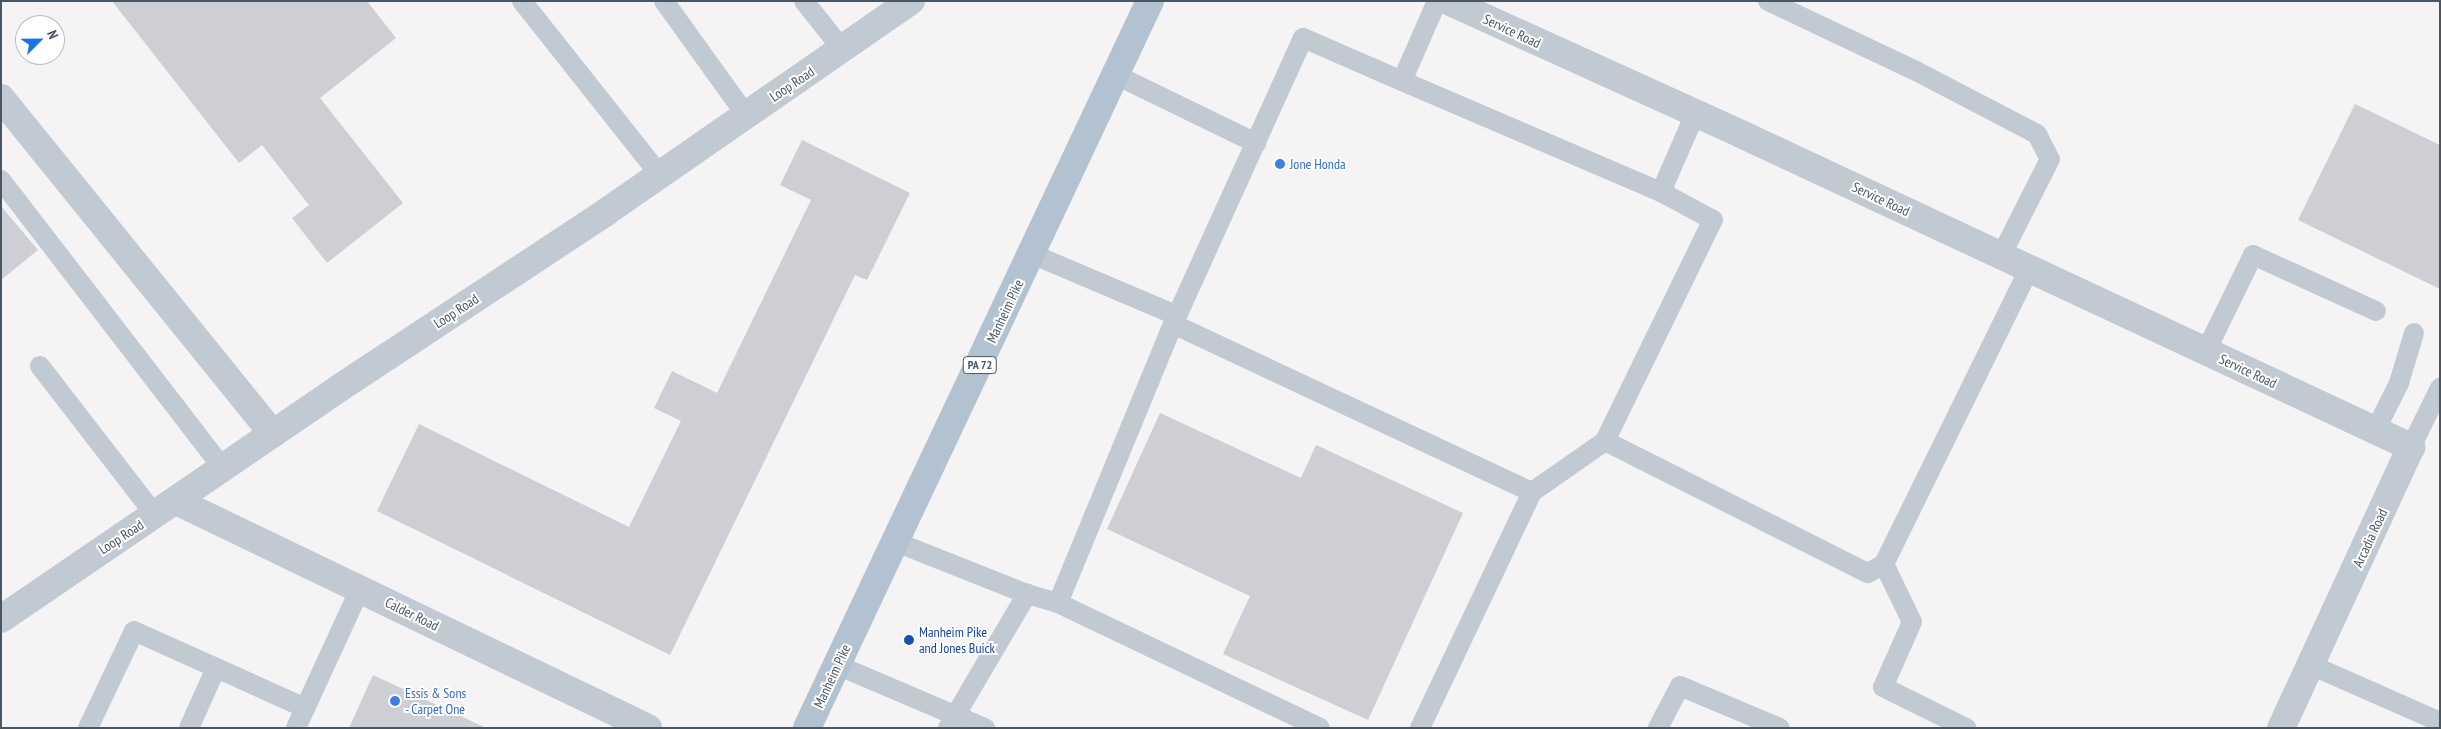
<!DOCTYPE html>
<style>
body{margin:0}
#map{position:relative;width:2441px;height:729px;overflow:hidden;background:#f5f3f3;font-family:"PT Sans Narrow",sans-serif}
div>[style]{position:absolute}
.building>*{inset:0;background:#cdcfd5}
.lane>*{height:20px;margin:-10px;padding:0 10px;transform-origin:10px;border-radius:10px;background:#c1cad2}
.street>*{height:28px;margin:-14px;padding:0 14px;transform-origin:14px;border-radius:14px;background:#c1cad2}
.primary>*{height:28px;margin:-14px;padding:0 14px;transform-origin:14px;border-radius:14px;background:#b3c2d1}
.dots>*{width:14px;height:14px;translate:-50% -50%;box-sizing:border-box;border:2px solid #fff;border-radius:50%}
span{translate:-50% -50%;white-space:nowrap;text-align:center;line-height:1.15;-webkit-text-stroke:4px #fff;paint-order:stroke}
.shield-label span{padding:1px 4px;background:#fff;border:1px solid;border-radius:4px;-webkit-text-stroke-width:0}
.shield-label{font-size:12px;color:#4a5661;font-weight:700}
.street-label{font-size:14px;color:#4a5661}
.shop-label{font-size:14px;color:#366cbe}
.left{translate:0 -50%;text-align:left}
.transit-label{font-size:14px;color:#164399}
.frame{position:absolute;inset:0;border:2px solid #4a5661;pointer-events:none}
.north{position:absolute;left:15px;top:15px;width:50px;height:50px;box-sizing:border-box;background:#fff;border:1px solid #b7bbc0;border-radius:50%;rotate:67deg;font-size:14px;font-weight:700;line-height:20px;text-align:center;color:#4a5661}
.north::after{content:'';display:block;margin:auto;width:18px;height:22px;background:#1a73e8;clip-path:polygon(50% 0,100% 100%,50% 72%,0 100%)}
</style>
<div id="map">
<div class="building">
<i style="clip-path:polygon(112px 1px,367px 1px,396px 38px,320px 98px,403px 203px,327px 263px,292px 218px,309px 205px,262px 145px,239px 163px)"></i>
<i style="clip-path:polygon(2355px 104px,2440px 145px,2440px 289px,2298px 220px)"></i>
<i style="clip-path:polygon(802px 140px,910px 193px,867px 280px,855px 275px,670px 655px,377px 511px,419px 424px,629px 527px,681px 421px,654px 408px,672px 371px,717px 393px,811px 200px,780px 185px)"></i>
<i style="clip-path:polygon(1px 206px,38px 250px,1px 280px)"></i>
<i style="clip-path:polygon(1160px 413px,1301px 478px,1316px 445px,1463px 513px,1368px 720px,1223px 654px,1250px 596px,1107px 529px)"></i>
<i style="clip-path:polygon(373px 675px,486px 728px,349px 728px)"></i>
</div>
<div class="lane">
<i style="left:522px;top:1px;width:222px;rotate:51.6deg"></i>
<i style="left:664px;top:1px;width:140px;rotate:54.3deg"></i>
<i style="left:804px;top:1px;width:61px;rotate:51.6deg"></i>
<i style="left:1437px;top:1px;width:87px;rotate:113.6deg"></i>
<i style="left:1402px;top:81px;width:282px;rotate:23.2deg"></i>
<i style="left:1661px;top:192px;width:85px;rotate:-66.4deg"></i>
<i style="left:1768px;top:1px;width:164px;rotate:25.3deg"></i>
<i style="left:1916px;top:71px;width:136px;rotate:27.5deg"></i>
<i style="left:2037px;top:134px;width:28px;rotate:63deg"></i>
<i style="left:2050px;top:159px;width:109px;rotate:116.8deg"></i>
<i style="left:1116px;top:75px;width:156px;rotate:25.9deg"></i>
<i style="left:1402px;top:81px;width:108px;rotate:-156.5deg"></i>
<i style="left:1303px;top:38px;width:314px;rotate:114.4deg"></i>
<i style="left:1173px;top:324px;width:396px;rotate:25.1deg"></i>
<i style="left:1532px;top:492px;width:89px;rotate:-34.9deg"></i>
<i style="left:1605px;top:441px;width:246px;rotate:-64deg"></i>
<i style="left:1713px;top:220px;width:59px;rotate:-151.7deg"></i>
<i style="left:1px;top:180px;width:362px;rotate:52.4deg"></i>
<i style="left:1032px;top:254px;width:156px;rotate:23deg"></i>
<i style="left:2206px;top:351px;width:107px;rotate:-63.9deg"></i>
<i style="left:2253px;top:255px;width:135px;rotate:24.5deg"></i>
<i style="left:40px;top:366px;width:188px;rotate:52.3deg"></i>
<i style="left:2375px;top:431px;width:54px;rotate:-63.4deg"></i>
<i style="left:2399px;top:383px;width:52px;rotate:-73.3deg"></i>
<i style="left:1605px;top:441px;width:294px;rotate:26.7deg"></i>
<i style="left:1868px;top:573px;width:18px;rotate:-29deg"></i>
<i style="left:1884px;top:564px;width:329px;rotate:-63.8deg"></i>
<i style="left:2411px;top:447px;width:66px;rotate:-63.8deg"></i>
<i style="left:896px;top:542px;width:141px;rotate:21.7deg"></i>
<i style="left:1027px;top:594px;width:32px;rotate:16deg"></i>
<i style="left:1058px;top:603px;width:302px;rotate:-67.6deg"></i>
<i style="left:1884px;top:564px;width:64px;rotate:64.2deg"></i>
<i style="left:1912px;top:622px;width:71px;rotate:114deg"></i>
<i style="left:1883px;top:687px;width:93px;rotate:26.3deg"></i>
<i style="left:1058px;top:603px;width:290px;rotate:25.5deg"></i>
<i style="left:837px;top:665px;width:161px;rotate:23.1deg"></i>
<i style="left:2311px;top:665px;width:141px;rotate:23.8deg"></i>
<i style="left:88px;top:728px;width:107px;rotate:-64.6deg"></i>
<i style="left:134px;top:631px;width:188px;rotate:24.2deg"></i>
<i style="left:189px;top:728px;width:66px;rotate:-65.8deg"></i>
<i style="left:296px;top:728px;width:153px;rotate:-65.3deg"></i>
<i style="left:948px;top:728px;width:156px;rotate:-59.5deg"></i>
<i style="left:1420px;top:728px;width:261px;rotate:-64.6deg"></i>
<i style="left:1658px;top:728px;width:47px;rotate:-62.4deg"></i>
<i style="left:1680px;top:686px;width:108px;rotate:22.8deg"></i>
</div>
<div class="street">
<i style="left:1448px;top:1px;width:322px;rotate:24.4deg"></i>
<i style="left:1741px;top:134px;width:740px;rotate:25.04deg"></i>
<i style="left:2411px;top:447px;width:310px;rotate:114.8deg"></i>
<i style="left:1px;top:98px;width:432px;rotate:51deg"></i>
<i style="left:176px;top:501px;width:524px;rotate:25.68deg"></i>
<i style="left:1px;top:619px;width:408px;rotate:-34.3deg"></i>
<i style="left:338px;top:389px;width:321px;rotate:-33.4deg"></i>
<i style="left:606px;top:212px;width:371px;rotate:-34.7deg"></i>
</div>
<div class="primary">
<i style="left:807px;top:728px;width:804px;rotate:-64.74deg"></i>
</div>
<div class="dots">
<i style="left:1280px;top:164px;background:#3f7fe0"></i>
<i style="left:909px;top:640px;background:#1a4fb4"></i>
<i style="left:395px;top:701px;background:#3f7fe0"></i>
</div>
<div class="shield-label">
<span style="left:980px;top:365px">PA 72</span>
</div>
<div class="street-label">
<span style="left:1512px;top:31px;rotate:25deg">Service Road</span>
<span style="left:792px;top:84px;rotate:-34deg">Loop Road</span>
<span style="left:1881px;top:199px;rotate:25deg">Service Road</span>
<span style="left:456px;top:311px;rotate:-33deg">Loop Road</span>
<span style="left:1005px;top:311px;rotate:-65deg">Manheim Pike</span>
<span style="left:2248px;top:371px;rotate:25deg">Service Road</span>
<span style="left:121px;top:537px;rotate:-33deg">Loop Road</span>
<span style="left:2370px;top:538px;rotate:-65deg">Arcadia Road</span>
<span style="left:412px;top:614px;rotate:26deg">Calder Road</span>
<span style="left:832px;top:676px;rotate:-65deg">Manheim Pike</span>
</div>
<div class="shop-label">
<span class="left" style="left:1290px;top:164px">Jone Honda</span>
<span class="left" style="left:405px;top:701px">Essis &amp; Sons<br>- Carpet One</span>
</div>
<div class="transit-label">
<span class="left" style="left:919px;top:640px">Manheim Pike<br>and Jones Buick</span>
</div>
<div class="frame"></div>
<div class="north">N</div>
</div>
